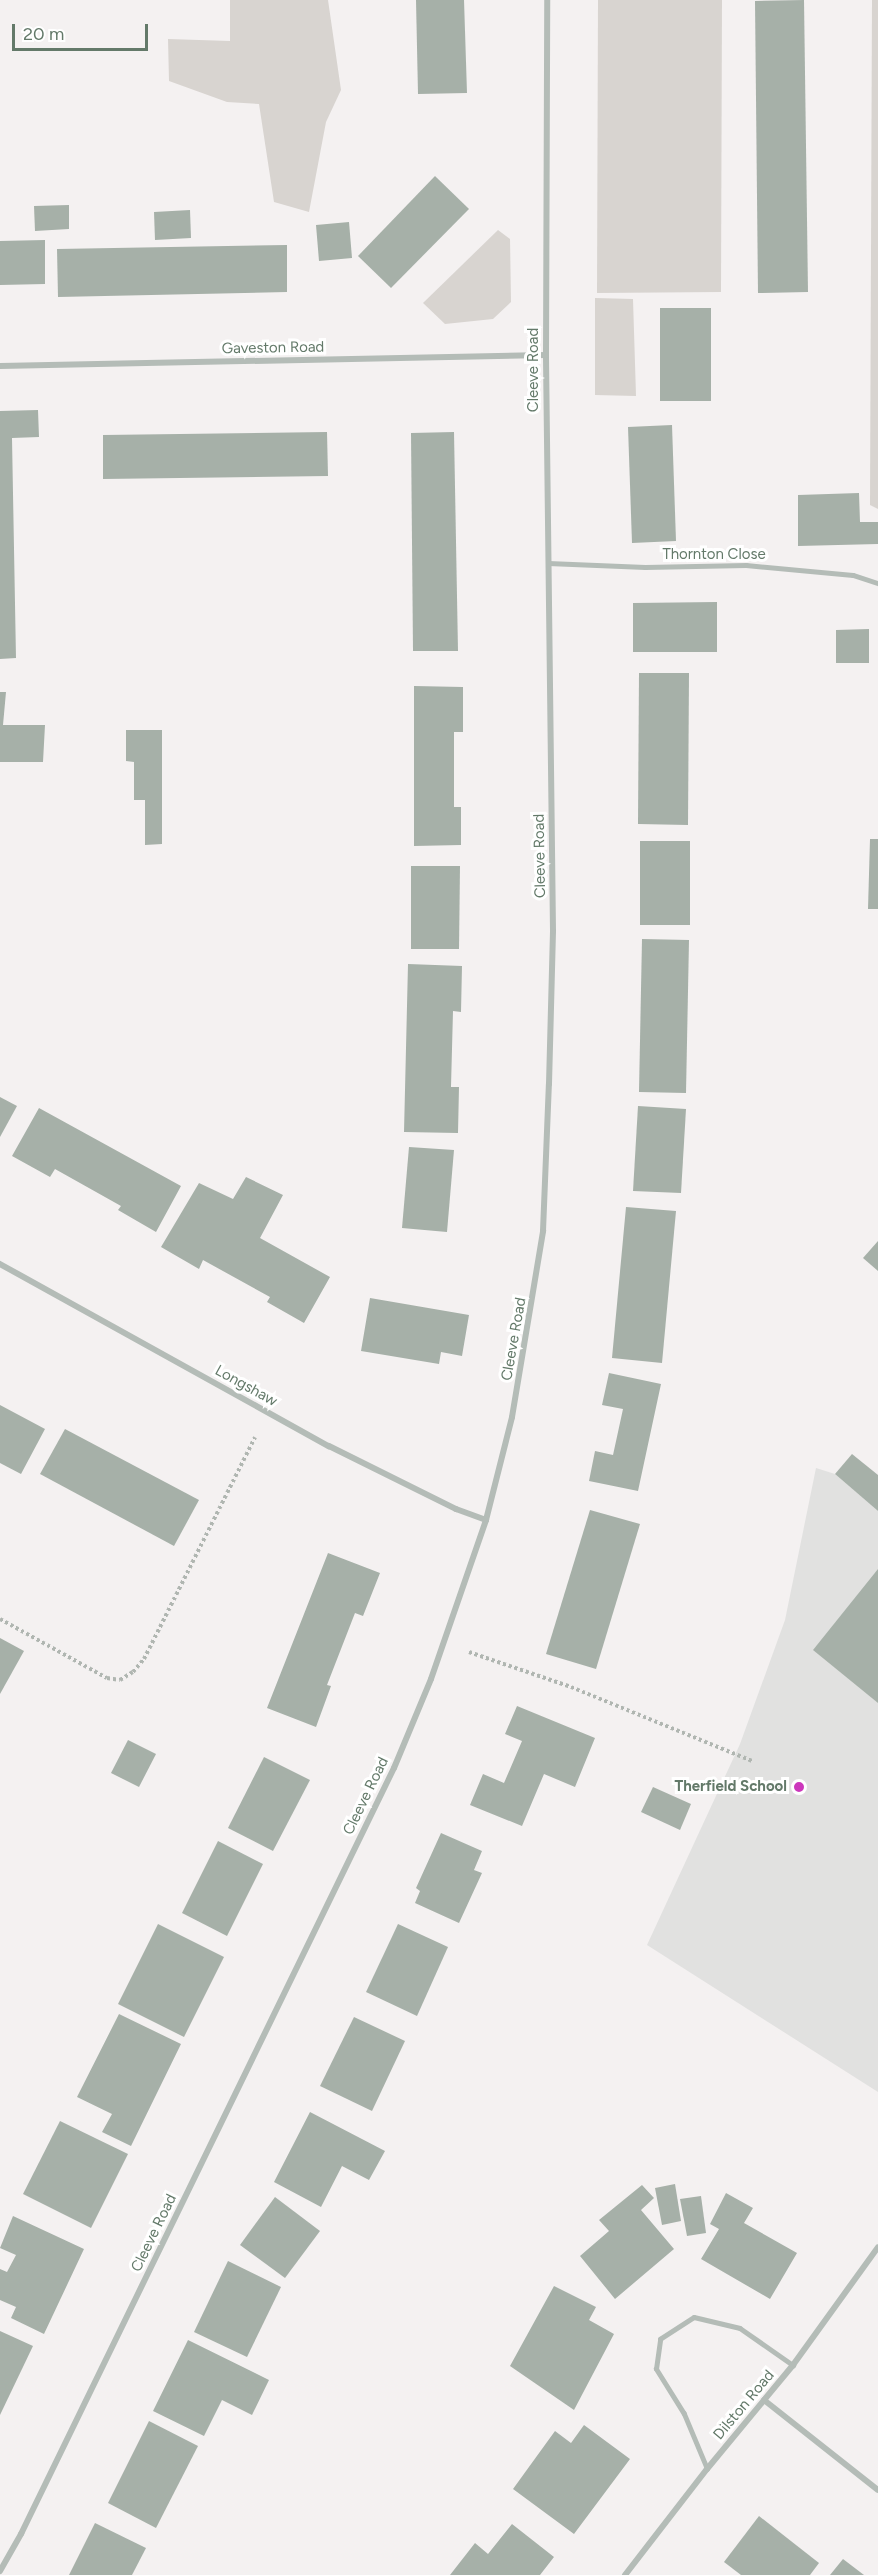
<!DOCTYPE html>
<style>
body{margin:0}
#map{position:relative;width:878px;height:2575px;overflow:hidden;background:#f4f1f1;font-family:Figtree,sans-serif}
div>[style]{position:absolute}
.built>*{inset:0;background:#e1e1e0}
.green>*{inset:0;background:#d8d4d0}
.building>*{inset:0;background:#a6b0a8}
.path>*{height:4px;margin-top:-2px;transform-origin:0;background:repeating-linear-gradient(90deg,#b0b6b1 0 3px,transparent 0 6px)}
.lane>*{height:4.5px;margin:-2.25px;padding:0 2.25px;transform-origin:2.25px;border-radius:2.25px;background:#b4bcb7}
.street>*{height:6px;margin:-3px;padding:0 3px;transform-origin:3px;border-radius:3px;background:#b4bcb7}
.dots>*{width:16px;height:16px;translate:-50% -50%;box-sizing:border-box;border:3px solid #fff;border-radius:50%}
span{translate:-50% -50%;white-space:nowrap;text-align:center;line-height:1.15;-webkit-text-stroke:6px #fff;paint-order:stroke}
.street-label{font-size:15px;color:#637969}
.poi-label{font-size:15px;color:#637969;font-weight:700}
.right{translate:-100% -50%;text-align:right}
.scale{position:absolute;left:12px;top:24px;width:136px;height:27px;box-sizing:border-box;border:3px solid #637969;border-top:0;padding-left:8px;font-size:18px;line-height:21px;white-space:nowrap;color:#637969;-webkit-text-stroke:4px #fff;paint-order:stroke}
</style>
<div id="map">
<div class="built">
<i style="clip-path:polygon(816px 1468px,835px 1474px,878px 1511px,878px 2092px,647px 1945px,740px 1744px,785px 1620px)"></i>
</div>
<div class="green">
<i style="clip-path:polygon(230px 0,328px 0,341px 90px,326px 122px,309px 212px,274px 202px,259px 104px,227px 102px,169px 81px,168px 39px,230px 41px)"></i>
<i style="clip-path:polygon(598px 0,722px 0,721px 292px,597px 293px)"></i>
<i style="clip-path:polygon(872px 0,878px 0,878px 509px,870px 505px)"></i>
<i style="clip-path:polygon(498px 230px,510px 239px,511px 302px,493px 319px,445px 324px,423px 303px)"></i>
<i style="clip-path:polygon(595px 298px,633px 299px,636px 396px,595px 395px)"></i>
</div>
<div class="building">
<i style="clip-path:polygon(416px 0,464px 0,467px 93px,418px 94px)"></i>
<i style="clip-path:polygon(804px 0,808px 292px,758px 293px,755px 1px)"></i>
<i style="clip-path:polygon(435px 176px,469px 209px,391px 288px,358px 256px)"></i>
<i style="clip-path:polygon(69px 205px,69px 229px,35px 231px,34px 206px)"></i>
<i style="clip-path:polygon(190px 210px,191px 238px,155px 240px,154px 212px)"></i>
<i style="clip-path:polygon(349px 222px,352px 258px,319px 261px,316px 225px)"></i>
<i style="clip-path:polygon(45px 240px,45px 284px,0 285px,0 241px)"></i>
<i style="clip-path:polygon(287px 245px,287px 292px,58px 297px,57px 249px)"></i>
<i style="clip-path:polygon(660px 308px,711px 308px,711px 401px,660px 401px)"></i>
<i style="clip-path:polygon(38px 410px,39px 437px,12px 438px,16px 658px,0 659px,0 411px)"></i>
<i style="clip-path:polygon(672px 425px,676px 541px,632px 543px,628px 427px)"></i>
<i style="clip-path:polygon(327px 432px,328px 476px,103px 479px,103px 435px)"></i>
<i style="clip-path:polygon(454px 432px,458px 651px,413px 651px,411px 433px)"></i>
<i style="clip-path:polygon(859px 493px,860px 522px,878px 522px,878px 544px,798px 546px,798px 495px)"></i>
<i style="clip-path:polygon(717px 602px,717px 652px,633px 652px,633px 603px)"></i>
<i style="clip-path:polygon(869px 629px,869px 663px,836px 663px,836px 630px)"></i>
<i style="clip-path:polygon(639px 673px,689px 673px,688px 825px,638px 824px)"></i>
<i style="clip-path:polygon(414px 686px,463px 687px,463px 732px,454px 732px,454px 807px,461px 807px,461px 845px,414px 846px)"></i>
<i style="clip-path:polygon(0 692px,6px 692px,3px 725px,45px 725px,43px 762px,0 762px)"></i>
<i style="clip-path:polygon(126px 730px,162px 730px,162px 844px,145px 845px,145px 800px,134px 800px,134px 762px,126px 761px)"></i>
<i style="clip-path:polygon(870px 839px,878px 839px,878px 909px,868px 909px)"></i>
<i style="clip-path:polygon(640px 841px,690px 841px,690px 925px,640px 925px)"></i>
<i style="clip-path:polygon(411px 866px,460px 866px,459px 949px,411px 949px)"></i>
<i style="clip-path:polygon(642px 939px,689px 940px,686px 1093px,639px 1092px)"></i>
<i style="clip-path:polygon(408px 964px,462px 966px,461px 1012px,453px 1011px,451px 1087px,459px 1087px,458px 1133px,404px 1132px)"></i>
<i style="clip-path:polygon(0 1097px,17px 1106px,0 1137px)"></i>
<i style="clip-path:polygon(638px 1106px,686px 1109px,681px 1193px,633px 1191px)"></i>
<i style="clip-path:polygon(39px 1108px,181px 1186px,156px 1232px,118px 1210px,121px 1206px,55px 1169px,50px 1177px,12px 1156px)"></i>
<i style="clip-path:polygon(409px 1147px,454px 1150px,447px 1232px,402px 1228px)"></i>
<i style="clip-path:polygon(246px 1177px,283px 1195px,260px 1238px,330px 1277px,304px 1323px,267px 1302px,270px 1297px,203px 1260px,199px 1269px,161px 1247px,199px 1183px,233px 1199px)"></i>
<i style="clip-path:polygon(626px 1207px,676px 1211px,662px 1363px,612px 1358px)"></i>
<i style="clip-path:polygon(878px 1241px,878px 1271px,863px 1258px)"></i>
<i style="clip-path:polygon(370px 1298px,469px 1315px,462px 1356px,441px 1352px,439px 1364px,361px 1351px)"></i>
<i style="clip-path:polygon(609px 1373px,661px 1384px,638px 1491px,589px 1481px,595px 1451px,613px 1455px,623px 1409px,602px 1405px)"></i>
<i style="clip-path:polygon(0 1405px,45px 1429px,21px 1474px,0 1463px)"></i>
<i style="clip-path:polygon(65px 1429px,199px 1500px,174px 1546px,40px 1474px)"></i>
<i style="clip-path:polygon(852px 1454px,878px 1475px,878px 1511px,835px 1474px)"></i>
<i style="clip-path:polygon(590px 1510px,640px 1524px,596px 1669px,546px 1654px)"></i>
<i style="clip-path:polygon(328px 1553px,380px 1573px,363px 1616px,355px 1613px,327px 1685px,331px 1686px,316px 1727px,267px 1708px)"></i>
<i style="clip-path:polygon(878px 1569px,878px 1703px,813px 1650px)"></i>
<i style="clip-path:polygon(0 1638px,24px 1651px,0 1694px)"></i>
<i style="clip-path:polygon(517px 1706px,595px 1738px,575px 1787px,544px 1774px,522px 1826px,470px 1805px,483px 1774px,504px 1783px,522px 1741px,505px 1734px)"></i>
<i style="clip-path:polygon(128px 1740px,156px 1754px,139px 1787px,111px 1773px)"></i>
<i style="clip-path:polygon(264px 1757px,310px 1780px,273px 1851px,228px 1828px)"></i>
<i style="clip-path:polygon(653px 1787px,691px 1804px,680px 1830px,641px 1812px)"></i>
<i style="clip-path:polygon(441px 1833px,482px 1851px,474px 1870px,482px 1873px,459px 1923px,415px 1903px,420px 1891px,416px 1888px)"></i>
<i style="clip-path:polygon(218px 1841px,263px 1864px,227px 1936px,182px 1913px)"></i>
<i style="clip-path:polygon(158px 1924px,224px 1957px,184px 2037px,118px 2004px)"></i>
<i style="clip-path:polygon(398px 1924px,448px 1947px,417px 2016px,366px 1992px)"></i>
<i style="clip-path:polygon(119px 2014px,181px 2044px,131px 2146px,102px 2132px,112px 2114px,77px 2097px)"></i>
<i style="clip-path:polygon(354px 2017px,405px 2041px,372px 2111px,320px 2086px)"></i>
<i style="clip-path:polygon(310px 2112px,385px 2151px,369px 2180px,342px 2166px,321px 2207px,274px 2182px)"></i>
<i style="clip-path:polygon(60px 2121px,128px 2154px,91px 2228px,23px 2194px)"></i>
<i style="clip-path:polygon(675px 2184px,681px 2221px,662px 2225px,655px 2188px)"></i>
<i style="clip-path:polygon(642px 2185px,654px 2198px,641px 2210px,674px 2249px,615px 2299px,580px 2256px,609px 2231px,599px 2220px)"></i>
<i style="clip-path:polygon(726px 2193px,753px 2208px,744px 2223px,797px 2253px,770px 2299px,701px 2259px,719px 2229px,710px 2224px)"></i>
<i style="clip-path:polygon(701px 2196px,706px 2233px,687px 2236px,680px 2199px)"></i>
<i style="clip-path:polygon(275px 2197px,320px 2231px,285px 2278px,240px 2245px)"></i>
<i style="clip-path:polygon(13px 2216px,84px 2249px,44px 2334px,11px 2318px,16px 2307px,0 2300px,0 2269px,7px 2272px,16px 2255px,0 2248px)"></i>
<i style="clip-path:polygon(228px 2261px,281px 2287px,247px 2357px,194px 2332px)"></i>
<i style="clip-path:polygon(554px 2286px,596px 2307px,589px 2320px,614px 2334px,574px 2410px,510px 2366px)"></i>
<i style="clip-path:polygon(0 2331px,33px 2346px,0 2415px)"></i>
<i style="clip-path:polygon(188px 2340px,269px 2380px,252px 2415px,222px 2400px,204px 2436px,153px 2411px)"></i>
<i style="clip-path:polygon(149px 2421px,198px 2446px,156px 2528px,108px 2503px)"></i>
<i style="clip-path:polygon(584px 2425px,630px 2459px,574px 2534px,513px 2489px,555px 2431px,571px 2443px)"></i>
<i style="clip-path:polygon(759px 2516px,819px 2563px,810px 2575px,741px 2575px,724px 2562px)"></i>
<i style="clip-path:polygon(95px 2523px,146px 2548px,132px 2575px,69px 2575px)"></i>
<i style="clip-path:polygon(512px 2524px,554px 2557px,540px 2575px,450px 2575px,475px 2543px,488px 2554px)"></i>
<i style="clip-path:polygon(843px 2559px,864px 2575px,830px 2575px)"></i>
</div>
<div class="path">
<i style="left:0;top:1619px;width:122px;rotate:28.9deg"></i>
<i style="left:107px;top:1678px;width:13px;rotate:9deg"></i>
<i style="left:120px;top:1680px;width:15px;rotate:-32deg"></i>
<i style="left:133px;top:1672px;width:17px;rotate:-50deg"></i>
<i style="left:144px;top:1659px;width:248px;rotate:-63.4deg"></i>
<i style="left:469px;top:1652px;width:108px;rotate:18.9deg"></i>
<i style="left:571px;top:1687px;width:196px;rotate:22.2deg"></i>
</div>
<div class="lane">
<i style="left:548px;top:563px;width:97px;rotate:2.4deg"></i>
<i style="left:645px;top:567px;width:101px;rotate:-1.1deg"></i>
<i style="left:746px;top:565px;width:107px;rotate:5.3deg"></i>
<i style="left:853px;top:575px;width:26px;rotate:18deg"></i>
<i style="left:707px;top:2469px;width:60px;rotate:-112.7deg"></i>
<i style="left:684px;top:2414px;width:53px;rotate:-121.9deg"></i>
<i style="left:656px;top:2369px;width:30px;rotate:-82deg"></i>
<i style="left:660px;top:2339px;width:40px;rotate:-32.9deg"></i>
<i style="left:694px;top:2317px;width:47px;rotate:13.4deg"></i>
<i style="left:740px;top:2328px;width:65px;rotate:34.9deg"></i>
</div>
<div class="street">
<i style="left:0;top:366px;width:546px;rotate:-1.15deg"></i>
<i style="left:0;top:1264px;width:376px;rotate:29deg"></i>
<i style="left:329px;top:1446px;width:142px;rotate:26.4deg"></i>
<i style="left:456px;top:1509px;width:32px;rotate:20deg"></i>
<i style="left:764px;top:2400px;width:145px;rotate:38.3deg"></i>
<i style="left:0;top:2571px;width:43px;rotate:-60.4deg"></i>
<i style="left:21px;top:2534px;width:852px;rotate:-64.04deg"></i>
<i style="left:394px;top:1768px;width:96px;rotate:-67.4deg"></i>
<i style="left:431px;top:1679px;width:168px;rotate:-70.9deg"></i>
<i style="left:486px;top:1520px;width:106px;rotate:-75.8deg"></i>
<i style="left:512px;top:1417px;width:189px;rotate:-80.5deg"></i>
<i style="left:543px;top:1231px;width:147px;rotate:-87.7deg"></i>
<i style="left:549px;top:1084px;width:153px;rotate:-88.5deg"></i>
<i style="left:553px;top:931px;width:576px;rotate:-90.7deg"></i>
<i style="left:546px;top:355px;width:355px;rotate:-89.8deg"></i>
<i style="left:625px;top:2575px;width:134px;rotate:-52.3deg"></i>
<i style="left:707px;top:2469px;width:135px;rotate:-50.4deg"></i>
<i style="left:793px;top:2365px;width:145px;rotate:-54.2deg"></i>
</div>
<div class="dots">
<i style="left:799px;top:1787px;background:#cc38bc"></i>
</div>
<div class="street-label">
<span style="left:273px;top:348px;rotate:-1deg">Gaveston Road</span>
<span style="left:534px;top:370px;rotate:-90deg">Cleeve Road</span>
<span style="left:714px;top:555px">Thornton Close</span>
<span style="left:540px;top:856px;rotate:-91deg">Cleeve Road</span>
<span style="left:514px;top:1339px;rotate:-80deg">Cleeve Road</span>
<span style="left:246px;top:1386px;rotate:29deg">Longshaw</span>
<span style="left:366px;top:1796px;rotate:-64deg">Cleeve Road</span>
<span style="left:154px;top:2233px;rotate:-64deg">Cleeve Road</span>
<span style="left:744px;top:2405px;rotate:-50deg">Dilston Road</span>
</div>
<div class="poi-label">
<span class="right" style="left:787px;top:1787px">Therfield School</span>
</div>
<div class="scale">20 m</div>
</div>
